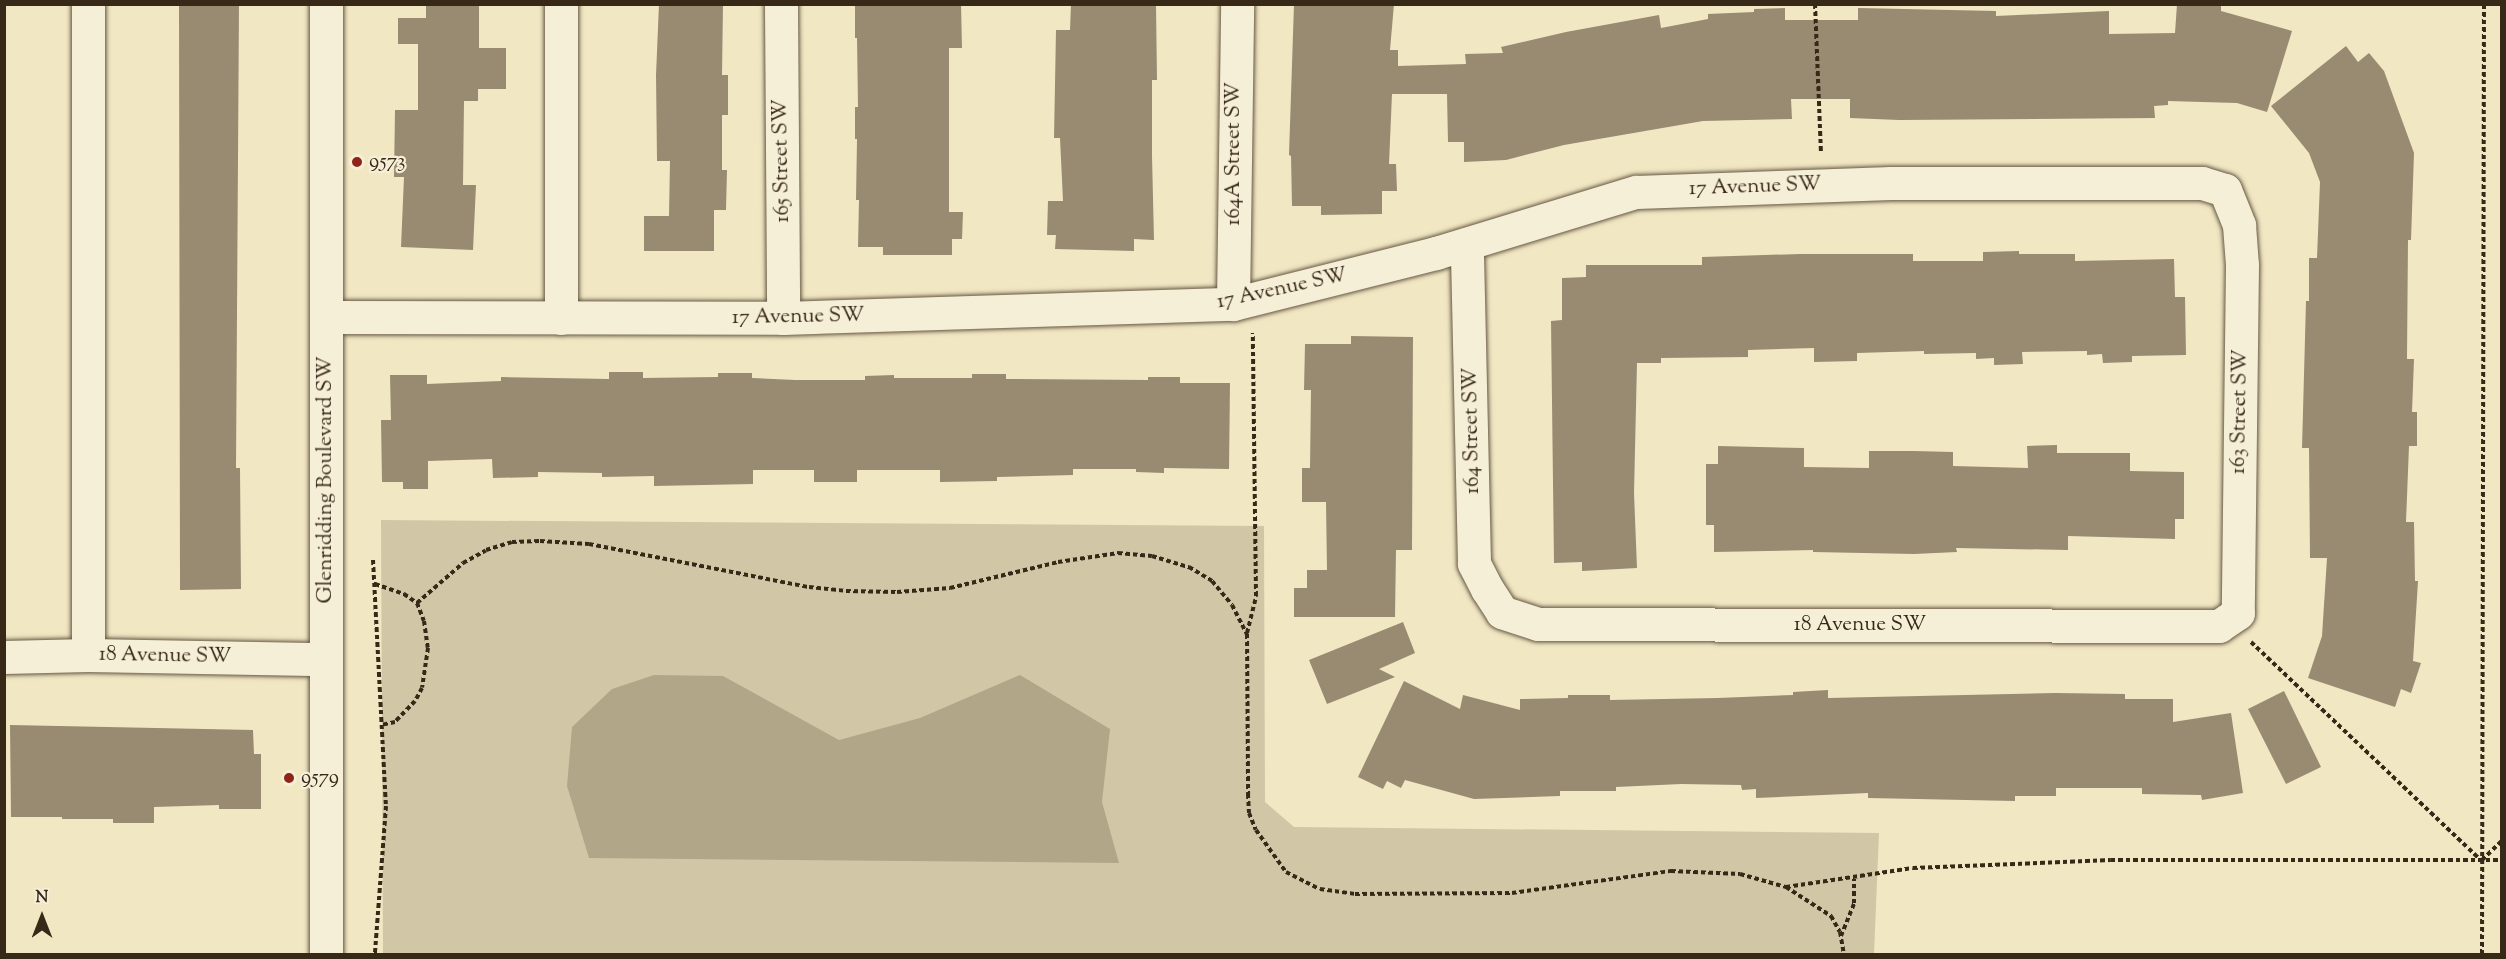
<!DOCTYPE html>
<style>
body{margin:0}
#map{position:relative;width:2506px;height:959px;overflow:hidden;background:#f1e7c3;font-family:"Sorts Mill Goudy",serif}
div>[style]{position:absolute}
.green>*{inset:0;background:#d1c7a6}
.water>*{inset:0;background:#b2a689}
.building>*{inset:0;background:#988b71}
.path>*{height:4px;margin-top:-2px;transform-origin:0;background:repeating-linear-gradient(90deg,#372818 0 4.5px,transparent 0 7.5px)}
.roads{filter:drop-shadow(0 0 2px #665843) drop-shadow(0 0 2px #665843)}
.minor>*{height:33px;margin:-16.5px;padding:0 16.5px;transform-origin:16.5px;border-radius:16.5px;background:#f6efd8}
.dots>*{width:16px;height:16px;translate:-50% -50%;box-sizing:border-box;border:3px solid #f6efd8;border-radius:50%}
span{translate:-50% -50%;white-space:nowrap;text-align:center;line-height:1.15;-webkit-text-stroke:4.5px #f6efd8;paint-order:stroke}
.street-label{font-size:21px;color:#372818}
.poi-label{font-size:21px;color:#372818}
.left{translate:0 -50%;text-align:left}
.frame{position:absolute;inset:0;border:6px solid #372818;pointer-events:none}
.north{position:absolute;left:12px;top:887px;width:60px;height:60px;-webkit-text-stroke:4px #f6efd8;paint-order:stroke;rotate:0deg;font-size:16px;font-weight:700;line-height:24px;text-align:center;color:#372818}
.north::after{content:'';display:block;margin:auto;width:21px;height:27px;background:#372818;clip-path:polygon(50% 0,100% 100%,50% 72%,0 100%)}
</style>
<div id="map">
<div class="green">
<i style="clip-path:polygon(381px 520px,1264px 526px,1265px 802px,1294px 827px,1879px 833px,1874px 954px,383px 954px)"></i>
</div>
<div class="water">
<i style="clip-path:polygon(654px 675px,723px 676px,839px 740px,920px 718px,1020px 675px,1110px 729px,1102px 802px,1119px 863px,589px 858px,567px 786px,572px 727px,612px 689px)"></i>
</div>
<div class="building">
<i style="clip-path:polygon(179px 4px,239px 4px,236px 468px,240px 468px,241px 589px,180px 590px)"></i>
<i style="clip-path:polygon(659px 4px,723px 4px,722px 75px,728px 75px,728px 115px,722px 115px,722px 170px,727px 170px,726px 210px,714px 210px,714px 251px,644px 251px,644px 216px,669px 216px,670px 161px,657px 161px,656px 75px)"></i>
<i style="clip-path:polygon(855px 4px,961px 4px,962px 48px,949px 48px,949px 212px,963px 212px,962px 239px,952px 239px,952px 255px,883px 255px,883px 247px,858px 247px,859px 200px,856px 200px,857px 139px,855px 139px,855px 107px,858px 107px,857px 38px,855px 38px)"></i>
<i style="clip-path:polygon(1071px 4px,1156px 4px,1157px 80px,1152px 80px,1152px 156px,1154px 240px,1134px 239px,1134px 251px,1055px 249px,1056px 235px,1047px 235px,1048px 201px,1063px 201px,1060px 138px,1054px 138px,1056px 30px,1070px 30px)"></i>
<i style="clip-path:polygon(1294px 4px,1394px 4px,1390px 50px,1398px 50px,1398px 66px,1466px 64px,1465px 54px,1503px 53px,1501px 47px,1566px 32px,1659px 15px,1661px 28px,1708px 19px,1708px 14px,1754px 12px,1754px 9px,1785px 8px,1785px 20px,1858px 20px,1858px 8px,1996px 11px,1996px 16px,2109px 11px,2109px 34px,2175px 33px,2177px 4px,2221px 4px,2221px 11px,2292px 31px,2267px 112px,2237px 103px,2168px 101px,2168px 105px,2154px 106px,2155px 118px,1899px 120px,1850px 118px,1850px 99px,1791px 99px,1792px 119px,1703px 121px,1564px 145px,1506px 160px,1464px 162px,1464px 142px,1448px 142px,1447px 94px,1392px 94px,1389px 164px,1396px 164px,1397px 191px,1382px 191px,1382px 214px,1321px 215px,1321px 206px,1292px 206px,1291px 156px,1289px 155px)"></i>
<i style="clip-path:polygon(426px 5px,479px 5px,479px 48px,506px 48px,506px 89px,478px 89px,478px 101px,464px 101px,463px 185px,476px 185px,473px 250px,401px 247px,404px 177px,394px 177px,395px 110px,418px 110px,418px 44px,398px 44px,398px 18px,426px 18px)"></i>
<i style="clip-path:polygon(2346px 46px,2358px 62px,2369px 53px,2384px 71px,2414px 153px,2411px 240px,2408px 240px,2407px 359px,2414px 359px,2412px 412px,2417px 412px,2417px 446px,2409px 446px,2406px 522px,2414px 522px,2415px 581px,2418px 581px,2413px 661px,2421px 663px,2411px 693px,2401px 689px,2395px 707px,2308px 678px,2322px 636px,2327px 558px,2310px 558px,2309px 448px,2302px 448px,2306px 301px,2309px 301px,2309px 258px,2317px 258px,2320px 182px,2309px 153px,2271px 106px)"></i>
<i style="clip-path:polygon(2019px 251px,2019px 254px,2075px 254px,2075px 261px,2174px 259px,2175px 297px,2185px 297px,2186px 355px,2132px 356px,2132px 362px,2103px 363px,2102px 354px,2087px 355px,2087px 351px,2022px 352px,2023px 364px,1994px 365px,1994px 358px,1976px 359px,1976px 353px,1924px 354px,1924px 351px,1857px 353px,1857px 361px,1814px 362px,1814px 348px,1748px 350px,1748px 357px,1661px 358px,1661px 363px,1637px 363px,1634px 493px,1637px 568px,1582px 571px,1582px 562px,1554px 563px,1551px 321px,1562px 320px,1562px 278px,1586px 277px,1586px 265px,1702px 265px,1702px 257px,1800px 254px,1913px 254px,1913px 261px,1983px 261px,1983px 252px)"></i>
<i style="clip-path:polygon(1351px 336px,1413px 337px,1412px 550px,1396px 550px,1395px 617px,1294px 617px,1294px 588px,1307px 588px,1307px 570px,1327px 570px,1326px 502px,1302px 502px,1302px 468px,1310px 468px,1311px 390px,1304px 390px,1305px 344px,1351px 344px)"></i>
<i style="clip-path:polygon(609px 372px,643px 372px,643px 378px,718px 377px,718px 373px,752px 373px,752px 378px,795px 380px,865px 380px,865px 376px,894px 375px,894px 378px,972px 378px,972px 374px,1006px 374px,1006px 379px,1148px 380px,1148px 377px,1180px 377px,1180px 383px,1230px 383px,1229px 469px,1164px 468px,1164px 473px,1136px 472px,1136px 469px,1073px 469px,1073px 475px,997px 477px,997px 481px,940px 482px,940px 470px,857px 470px,857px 482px,814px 482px,814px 470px,753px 470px,753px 484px,654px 486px,654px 476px,602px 477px,602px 473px,538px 472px,538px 477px,493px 478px,492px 459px,428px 461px,428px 489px,403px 489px,403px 482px,382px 482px,381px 420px,391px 420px,390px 375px,427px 375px,427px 384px,501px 381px,501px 377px,609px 379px)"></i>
<i style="clip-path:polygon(2057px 445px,2057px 453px,2130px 453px,2130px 471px,2184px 472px,2184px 519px,2175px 519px,2175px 539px,2068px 536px,2068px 550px,1956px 548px,1957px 552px,1914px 554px,1813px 552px,1813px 550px,1714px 552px,1714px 525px,1706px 525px,1706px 464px,1718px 464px,1718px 446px,1804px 448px,1804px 467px,1869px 468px,1869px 451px,1914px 451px,1953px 452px,1953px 466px,2028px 468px,2027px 446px)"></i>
<i style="clip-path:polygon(1403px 622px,1415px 653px,1379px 669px,1395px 677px,1327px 704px,1309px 660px)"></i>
<i style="clip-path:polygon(1404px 681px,1460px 709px,1463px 695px,1520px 710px,1520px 699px,1568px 698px,1568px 695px,1610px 695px,1610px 700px,1718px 698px,1793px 695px,1793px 692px,1828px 690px,1828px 698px,2055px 693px,2125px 694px,2125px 699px,2173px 699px,2173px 722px,2231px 713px,2243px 793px,2202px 800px,2201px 795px,2142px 794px,2142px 788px,2056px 788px,2056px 796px,2015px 796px,2015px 801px,1868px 798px,1868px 793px,1756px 798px,1756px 789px,1742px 790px,1741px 785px,1681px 784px,1616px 787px,1616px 791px,1560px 791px,1560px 796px,1474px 799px,1405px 780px,1401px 788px,1387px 781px,1383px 789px,1358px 777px)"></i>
<i style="clip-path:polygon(2284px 691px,2321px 767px,2286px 784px,2248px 709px)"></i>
<i style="clip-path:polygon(10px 725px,253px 730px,254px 754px,261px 754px,261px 809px,219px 809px,219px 805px,154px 807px,154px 823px,113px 823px,113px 819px,62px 819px,62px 817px,11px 817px)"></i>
</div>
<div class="path">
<i style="left:1815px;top:4px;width:150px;rotate:87.7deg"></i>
<i style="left:373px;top:560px;width:246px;rotate:87deg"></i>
<i style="left:386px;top:806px;width:148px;rotate:94.3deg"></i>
<i style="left:375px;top:584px;width:31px;rotate:19deg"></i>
<i style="left:404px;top:594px;width:16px;rotate:35deg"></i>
<i style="left:417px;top:603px;width:19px;rotate:69deg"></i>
<i style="left:424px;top:621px;width:27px;rotate:82deg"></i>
<i style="left:428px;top:648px;width:40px;rotate:98.5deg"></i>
<i style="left:422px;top:688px;width:15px;rotate:118deg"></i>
<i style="left:415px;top:701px;width:29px;rotate:134deg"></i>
<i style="left:395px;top:722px;width:14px;rotate:168deg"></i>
<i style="left:417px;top:603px;width:61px;rotate:-41deg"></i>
<i style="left:463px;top:563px;width:26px;rotate:-29deg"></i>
<i style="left:486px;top:550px;width:27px;rotate:-17deg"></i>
<i style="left:512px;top:542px;width:28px;rotate:-2deg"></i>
<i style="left:540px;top:541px;width:49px;rotate:3.5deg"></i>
<i style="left:589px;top:544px;width:224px;rotate:11.1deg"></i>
<i style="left:809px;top:587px;width:37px;rotate:6deg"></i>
<i style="left:846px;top:591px;width:51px;rotate:1.1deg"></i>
<i style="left:897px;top:592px;width:53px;rotate:-4.3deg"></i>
<i style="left:950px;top:588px;width:111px;rotate:-13.5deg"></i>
<i style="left:1058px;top:562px;width:61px;rotate:-8.5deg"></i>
<i style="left:1118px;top:553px;width:34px;rotate:5deg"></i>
<i style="left:1152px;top:556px;width:39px;rotate:17deg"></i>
<i style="left:1189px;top:567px;width:27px;rotate:31deg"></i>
<i style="left:1212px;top:581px;width:31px;rotate:50deg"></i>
<i style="left:1232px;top:605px;width:33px;rotate:63deg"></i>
<i style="left:1247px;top:634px;width:160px;rotate:89.6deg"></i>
<i style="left:1248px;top:794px;width:19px;rotate:87deg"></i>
<i style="left:1249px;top:813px;width:18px;rotate:68deg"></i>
<i style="left:1256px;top:830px;width:52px;rotate:54.5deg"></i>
<i style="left:1286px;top:872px;width:38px;rotate:27deg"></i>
<i style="left:1320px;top:889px;width:35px;rotate:8deg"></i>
<i style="left:1355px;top:894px;width:157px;rotate:-0.4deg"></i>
<i style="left:1512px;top:893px;width:161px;rotate:-7.9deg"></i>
<i style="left:1671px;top:871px;width:69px;rotate:2.5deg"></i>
<i style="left:1740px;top:874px;width:48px;rotate:15.8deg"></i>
<i style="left:1786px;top:887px;width:128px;rotate:-8.5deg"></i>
<i style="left:1913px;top:868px;width:198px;rotate:-2.3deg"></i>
<i style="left:2111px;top:860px;width:391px"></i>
<i style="left:1247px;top:633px;width:38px;rotate:-76deg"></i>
<i style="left:1256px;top:596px;width:263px;rotate:-90.7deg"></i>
<i style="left:2251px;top:642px;width:317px;rotate:43.5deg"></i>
<i style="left:2482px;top:860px;width:28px;rotate:-44deg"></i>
<i style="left:1786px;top:887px;width:54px;rotate:32.8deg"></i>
<i style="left:1831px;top:916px;width:18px;rotate:61deg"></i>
<i style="left:1840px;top:932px;width:22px;rotate:80deg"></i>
<i style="left:1841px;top:936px;width:35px;rotate:-68deg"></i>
<i style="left:1854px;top:903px;width:24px;rotate:-90deg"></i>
<i style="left:2482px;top:954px;width:950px;rotate:-89.88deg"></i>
</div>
<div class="roads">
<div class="minor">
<i style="left:88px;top:4px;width:651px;rotate:90deg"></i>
<i style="left:561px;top:4px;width:314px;rotate:90deg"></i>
<i style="left:781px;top:4px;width:314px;rotate:89.6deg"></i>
<i style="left:1233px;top:304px;width:300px;rotate:-89.2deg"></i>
<i style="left:327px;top:317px;width:456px;rotate:0.1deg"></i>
<i style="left:783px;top:318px;width:450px;rotate:-1.8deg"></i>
<i style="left:1233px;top:304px;width:209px;rotate:-14.1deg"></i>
<i style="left:1436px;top:253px;width:209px;rotate:-17deg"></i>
<i style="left:1636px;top:192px;width:255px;rotate:-2deg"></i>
<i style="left:1891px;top:183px;width:311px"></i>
<i style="left:2202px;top:183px;width:24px;rotate:17deg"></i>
<i style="left:2225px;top:190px;width:38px;rotate:68deg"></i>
<i style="left:2239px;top:225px;width:40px;rotate:85.7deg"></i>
<i style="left:2242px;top:265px;width:348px;rotate:90.7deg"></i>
<i style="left:2238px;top:613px;width:23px;rotate:146deg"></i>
<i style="left:2219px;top:626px;width:681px;rotate:-179.83deg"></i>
<i style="left:1538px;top:624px;width:38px;rotate:-162deg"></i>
<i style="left:1502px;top:612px;width:27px;rotate:-123deg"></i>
<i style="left:1487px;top:589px;width:29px;rotate:-117deg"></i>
<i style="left:1474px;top:563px;width:319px;rotate:-91.3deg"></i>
<i style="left:4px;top:657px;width:84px;rotate:-1.4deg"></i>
<i style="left:88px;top:655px;width:238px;rotate:1deg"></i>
<i style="left:326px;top:954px;width:950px;rotate:-90deg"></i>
</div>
</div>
<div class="dots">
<i style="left:357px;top:162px;background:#8f2418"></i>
<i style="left:289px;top:778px;background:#8f2418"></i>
</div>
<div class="street-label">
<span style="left:1234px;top:154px;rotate:-90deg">164A Street SW</span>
<span style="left:782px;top:161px;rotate:-91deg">165 Street SW</span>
<span style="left:1755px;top:187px;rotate:-2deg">17 Avenue SW</span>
<span style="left:1282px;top:289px;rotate:-12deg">17 Avenue SW</span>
<span style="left:798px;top:317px;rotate:-1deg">17 Avenue SW</span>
<span style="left:2240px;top:412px;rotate:-89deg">163 Street SW</span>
<span style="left:1472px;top:431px;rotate:-91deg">164 Street SW</span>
<span style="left:326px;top:480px;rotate:-90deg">Glenridding Boulevard SW</span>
<span style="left:1860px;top:625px">18 Avenue SW</span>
<span style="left:165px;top:656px;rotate:1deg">18 Avenue SW</span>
</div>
<div class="poi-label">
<span class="left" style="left:369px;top:162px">9573</span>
<span class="left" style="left:301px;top:778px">9579</span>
</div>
<div class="frame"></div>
<div class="north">N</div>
</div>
